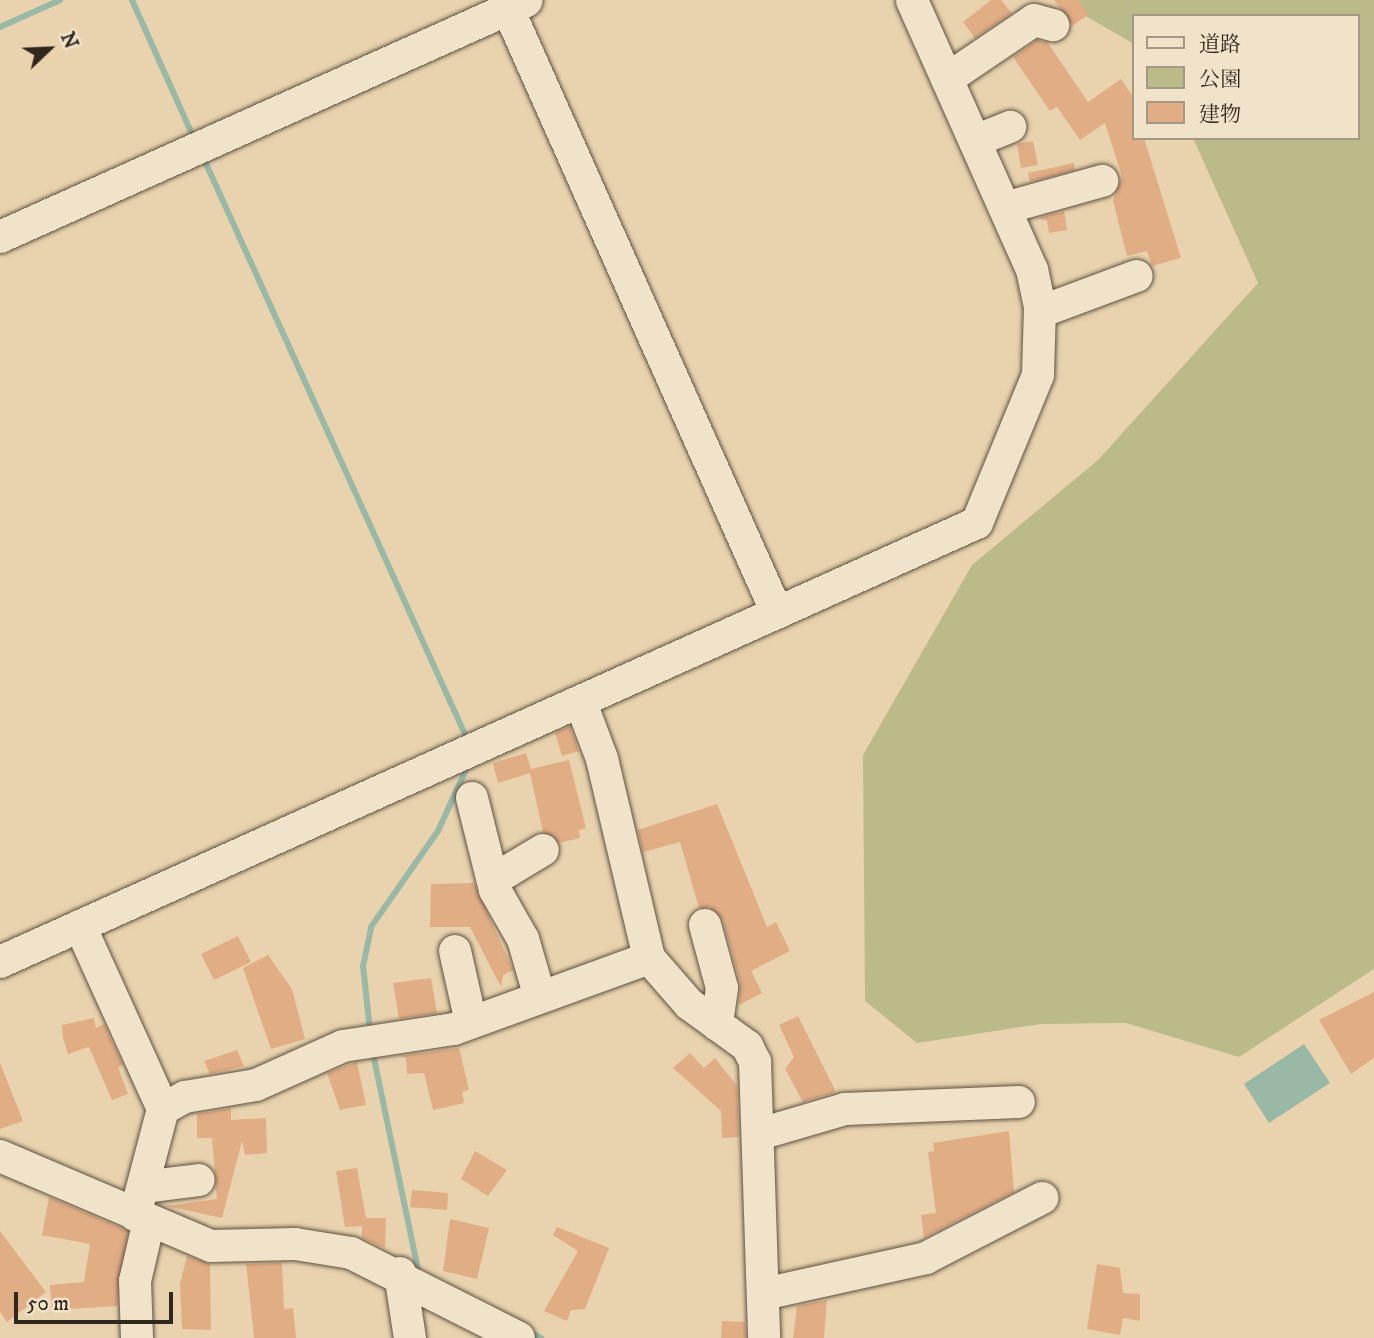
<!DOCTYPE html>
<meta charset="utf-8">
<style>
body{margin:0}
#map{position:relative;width:1374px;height:1338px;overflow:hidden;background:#e9d3ae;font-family:"IM FELL DW Pica","Noto Serif JP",serif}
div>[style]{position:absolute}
.green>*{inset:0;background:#babb88}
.water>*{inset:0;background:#99b9a6}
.stream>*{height:6px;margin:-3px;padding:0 3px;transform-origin:3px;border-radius:3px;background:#99b9a6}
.building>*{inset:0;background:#e1ad85}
.roads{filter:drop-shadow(0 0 2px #5e5241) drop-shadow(0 0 2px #5e5241)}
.minor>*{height:32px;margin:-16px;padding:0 16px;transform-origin:16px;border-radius:16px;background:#f1e2ca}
span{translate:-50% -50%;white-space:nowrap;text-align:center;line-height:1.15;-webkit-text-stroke:5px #f1e2ca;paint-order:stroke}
.legend{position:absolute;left:1132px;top:14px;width:228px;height:126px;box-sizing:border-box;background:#f1e2ca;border:2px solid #a49785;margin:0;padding:9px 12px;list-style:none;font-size:21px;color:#30271d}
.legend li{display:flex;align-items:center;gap:14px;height:35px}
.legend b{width:35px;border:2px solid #a49785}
.north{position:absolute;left:14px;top:14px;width:70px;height:70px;-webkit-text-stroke:5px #f1e2ca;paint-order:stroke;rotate:67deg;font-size:19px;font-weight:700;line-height:28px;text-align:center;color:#30271d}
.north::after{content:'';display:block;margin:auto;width:24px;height:32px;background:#30271d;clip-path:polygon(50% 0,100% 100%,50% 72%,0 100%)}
.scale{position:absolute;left:14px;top:1292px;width:159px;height:32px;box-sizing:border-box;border:4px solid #30271d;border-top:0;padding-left:9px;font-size:21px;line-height:24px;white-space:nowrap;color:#30271d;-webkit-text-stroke:5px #f1e2ca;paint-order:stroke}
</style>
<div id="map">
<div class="green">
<i style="clip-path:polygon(1058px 0,1374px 0,1374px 969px,1239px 1057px,1126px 1023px,1041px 1024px,917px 1043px,865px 1001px,863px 755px,972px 565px,1098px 460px,1258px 283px,1193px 138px,1358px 138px,1358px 16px,1134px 16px,1134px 44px)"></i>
</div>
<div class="water">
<i style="clip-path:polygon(1304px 1044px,1330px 1083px,1269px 1123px,1244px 1084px)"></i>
</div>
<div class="stream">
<i style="left:132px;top:0;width:154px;rotate:65.9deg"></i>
<i style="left:0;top:27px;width:66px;rotate:-24.2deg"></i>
<i style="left:203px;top:157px;width:644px;rotate:65.59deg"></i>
<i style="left:370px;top:1031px;width:65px;rotate:-96.1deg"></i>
<i style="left:363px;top:966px;width:40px;rotate:-78deg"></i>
<i style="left:371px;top:927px;width:117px;rotate:-55.1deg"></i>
<i style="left:438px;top:831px;width:75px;rotate:-65.5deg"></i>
<i style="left:372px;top:1049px;width:229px;rotate:78.2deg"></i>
<i style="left:527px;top:1331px;width:16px;rotate:27deg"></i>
</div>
<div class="building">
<i style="clip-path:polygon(991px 0,1001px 0,1012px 13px,975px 38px,963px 22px)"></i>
<i style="clip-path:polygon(1054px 0,1079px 0,1088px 15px,1072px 26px)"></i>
<i style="clip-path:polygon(1037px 40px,1048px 43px,1088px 102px,1121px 79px,1134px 98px,1134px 138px,1144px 138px,1181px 258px,1152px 266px,1147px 251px,1127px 256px,1113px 201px,1122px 176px,1105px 123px,1080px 140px,1057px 107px,1050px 111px,1013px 57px)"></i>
<i style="clip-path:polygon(1033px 141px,1038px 165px,1021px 168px,1017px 144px)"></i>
<i style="clip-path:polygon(1074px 163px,1075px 170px,1030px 182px,1028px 173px)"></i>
<i style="clip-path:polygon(1064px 211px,1067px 230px,1049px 233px,1047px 221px,1039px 218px)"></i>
<i style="clip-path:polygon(570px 726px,579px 751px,562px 756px,555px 733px)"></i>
<i style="clip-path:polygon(526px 753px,531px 769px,569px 760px,586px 828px,579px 830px,580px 838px,559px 843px,543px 832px,530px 773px,498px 783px,493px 763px)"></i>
<i style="clip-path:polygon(717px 804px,767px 927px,776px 922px,790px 951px,751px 971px,762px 993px,739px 1005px,740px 983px,723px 920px,710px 907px,699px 908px,680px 842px,643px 852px,638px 830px)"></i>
<i style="clip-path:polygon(474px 883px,513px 970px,503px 975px,501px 987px,470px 927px,430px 927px,431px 884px)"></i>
<i style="clip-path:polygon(238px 936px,251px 962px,214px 980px,201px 954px)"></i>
<i style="clip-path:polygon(268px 955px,292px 989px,305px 1039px,271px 1049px,243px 968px)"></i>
<i style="clip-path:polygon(431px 978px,437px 1013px,399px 1019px,393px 983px)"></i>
<i style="clip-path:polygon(1374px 992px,1374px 1058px,1351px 1074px,1319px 1020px)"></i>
<i style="clip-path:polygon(798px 1016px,836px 1092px,803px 1102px,785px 1069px,794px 1057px,779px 1025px)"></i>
<i style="clip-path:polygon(94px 1018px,96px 1028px,104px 1024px,123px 1065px,118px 1067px,128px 1094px,112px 1100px,89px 1047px,68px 1054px,63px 1038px,62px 1025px)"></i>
<i style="clip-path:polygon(459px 1048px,469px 1090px,462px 1092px,464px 1103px,433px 1110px,424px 1073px,407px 1074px,406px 1058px,400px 1056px)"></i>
<i style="clip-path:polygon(237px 1050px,244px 1066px,210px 1074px,204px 1061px)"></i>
<i style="clip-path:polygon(690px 1053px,704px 1068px,715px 1058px,737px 1086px,739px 1137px,722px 1138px,721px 1111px,673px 1068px)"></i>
<i style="clip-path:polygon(357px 1062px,366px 1105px,340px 1110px,327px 1073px)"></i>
<i style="clip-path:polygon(0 1063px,23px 1121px,0 1129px)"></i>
<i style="clip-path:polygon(231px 1108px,231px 1120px,266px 1118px,267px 1153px,245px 1155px,242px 1141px,222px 1218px,166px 1206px,217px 1199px,212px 1138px,197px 1138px,197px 1114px)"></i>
<i style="clip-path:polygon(1009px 1131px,1014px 1192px,924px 1238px,921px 1215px,936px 1213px,928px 1152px,934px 1151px,933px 1143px)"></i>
<i style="clip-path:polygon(475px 1151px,507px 1170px,488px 1196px,461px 1179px)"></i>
<i style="clip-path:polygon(357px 1168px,366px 1218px,386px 1218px,385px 1248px,362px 1238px,362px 1226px,345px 1227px,336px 1171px)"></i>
<i style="clip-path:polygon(412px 1190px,448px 1193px,447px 1210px,410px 1207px)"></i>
<i style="clip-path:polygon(49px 1197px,128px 1231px,117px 1306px,52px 1310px,50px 1285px,84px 1282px,90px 1244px,42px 1235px)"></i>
<i style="clip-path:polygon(450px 1219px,489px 1228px,477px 1279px,443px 1271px)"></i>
<i style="clip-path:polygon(557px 1227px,609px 1248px,585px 1309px,571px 1310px,567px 1321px,544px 1311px,578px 1251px,553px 1235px)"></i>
<i style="clip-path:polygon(0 1231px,46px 1292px,7px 1322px,0 1312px)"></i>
<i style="clip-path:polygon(187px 1256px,210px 1264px,211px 1330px,182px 1329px,180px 1283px)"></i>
<i style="clip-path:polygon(282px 1263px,284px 1309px,293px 1308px,296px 1338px,254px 1338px,246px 1264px)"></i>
<i style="clip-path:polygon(1097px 1264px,1120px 1268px,1123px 1293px,1140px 1294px,1140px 1321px,1123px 1318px,1120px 1335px,1087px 1329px)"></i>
<i style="clip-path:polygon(827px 1300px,824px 1338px,793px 1338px,797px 1306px)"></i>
<i style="clip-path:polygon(722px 1321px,745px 1322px,746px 1338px,721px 1338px)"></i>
</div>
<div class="roads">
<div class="minor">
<i style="left:504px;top:0;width:671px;rotate:65.99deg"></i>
<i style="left:947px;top:79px;width:105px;rotate:-34.1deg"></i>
<i style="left:1034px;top:20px;width:20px;rotate:15deg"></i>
<i style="left:975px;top:141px;width:38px;rotate:-22deg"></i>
<i style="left:1005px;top:208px;width:101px;rotate:-15.6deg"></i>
<i style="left:0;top:237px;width:577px;rotate:-24.16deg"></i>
<i style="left:1040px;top:312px;width:103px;rotate:-20.4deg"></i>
<i style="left:581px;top:703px;width:60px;rotate:69.4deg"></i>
<i style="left:602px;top:759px;width:204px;rotate:76.7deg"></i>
<i style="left:649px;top:958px;width:61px;rotate:49deg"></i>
<i style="left:689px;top:1004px;width:72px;rotate:35.9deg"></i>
<i style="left:747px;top:1046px;width:18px;rotate:63deg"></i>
<i style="left:755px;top:1062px;width:276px;rotate:88.1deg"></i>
<i style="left:472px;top:798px;width:95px;rotate:76deg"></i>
<i style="left:495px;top:890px;width:56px;rotate:60.3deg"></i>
<i style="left:523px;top:939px;width:57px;rotate:73.8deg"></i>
<i style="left:493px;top:880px;width:58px;rotate:-31deg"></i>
<i style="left:705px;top:925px;width:65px;rotate:74.9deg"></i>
<i style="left:722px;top:988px;width:37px;rotate:98deg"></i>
<i style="left:80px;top:926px;width:201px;rotate:65.6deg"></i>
<i style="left:455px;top:951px;width:73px;rotate:77.3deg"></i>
<i style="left:0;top:962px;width:1071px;rotate:-24.2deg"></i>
<i style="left:977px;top:523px;width:160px;rotate:-67.6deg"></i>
<i style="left:1038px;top:375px;width:68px;rotate:-88.3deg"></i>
<i style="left:1040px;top:307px;width:38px;rotate:-102deg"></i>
<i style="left:1032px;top:270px;width:295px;rotate:-114deg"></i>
<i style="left:760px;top:1134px;width:89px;rotate:-16.4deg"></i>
<i style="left:845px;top:1109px;width:174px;rotate:-2.3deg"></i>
<i style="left:0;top:1156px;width:229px;rotate:23.1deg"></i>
<i style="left:211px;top:1246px;width:84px;rotate:-1.4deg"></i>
<i style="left:295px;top:1244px;width:57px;rotate:9.1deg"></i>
<i style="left:351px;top:1253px;width:188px;rotate:26.8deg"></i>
<i style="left:143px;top:1187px;width:56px;rotate:-7.1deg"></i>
<i style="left:135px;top:1215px;width:110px;rotate:-75.2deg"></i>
<i style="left:163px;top:1109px;width:25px;rotate:-29deg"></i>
<i style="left:185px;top:1097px;width:72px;rotate:-9.6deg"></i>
<i style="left:256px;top:1085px;width:95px;rotate:-24.1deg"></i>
<i style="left:343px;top:1046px;width:112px;rotate:-8.7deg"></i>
<i style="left:454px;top:1029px;width:208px;rotate:-20deg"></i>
<i style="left:400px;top:1273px;width:66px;rotate:81.3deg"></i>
<i style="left:764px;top:1294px;width:166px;rotate:-12.5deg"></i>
<i style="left:926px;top:1258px;width:131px;rotate:-27.3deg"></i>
<i style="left:137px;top:1338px;width:57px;rotate:-92deg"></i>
<i style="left:135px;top:1281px;width:62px;rotate:-76.9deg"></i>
</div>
</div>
<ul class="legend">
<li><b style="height:9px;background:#f1e2ca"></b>道路</li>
<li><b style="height:19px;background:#babb88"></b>公園</li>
<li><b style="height:19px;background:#e1ad85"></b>建物</li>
</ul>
<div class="north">N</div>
<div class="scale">50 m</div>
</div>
